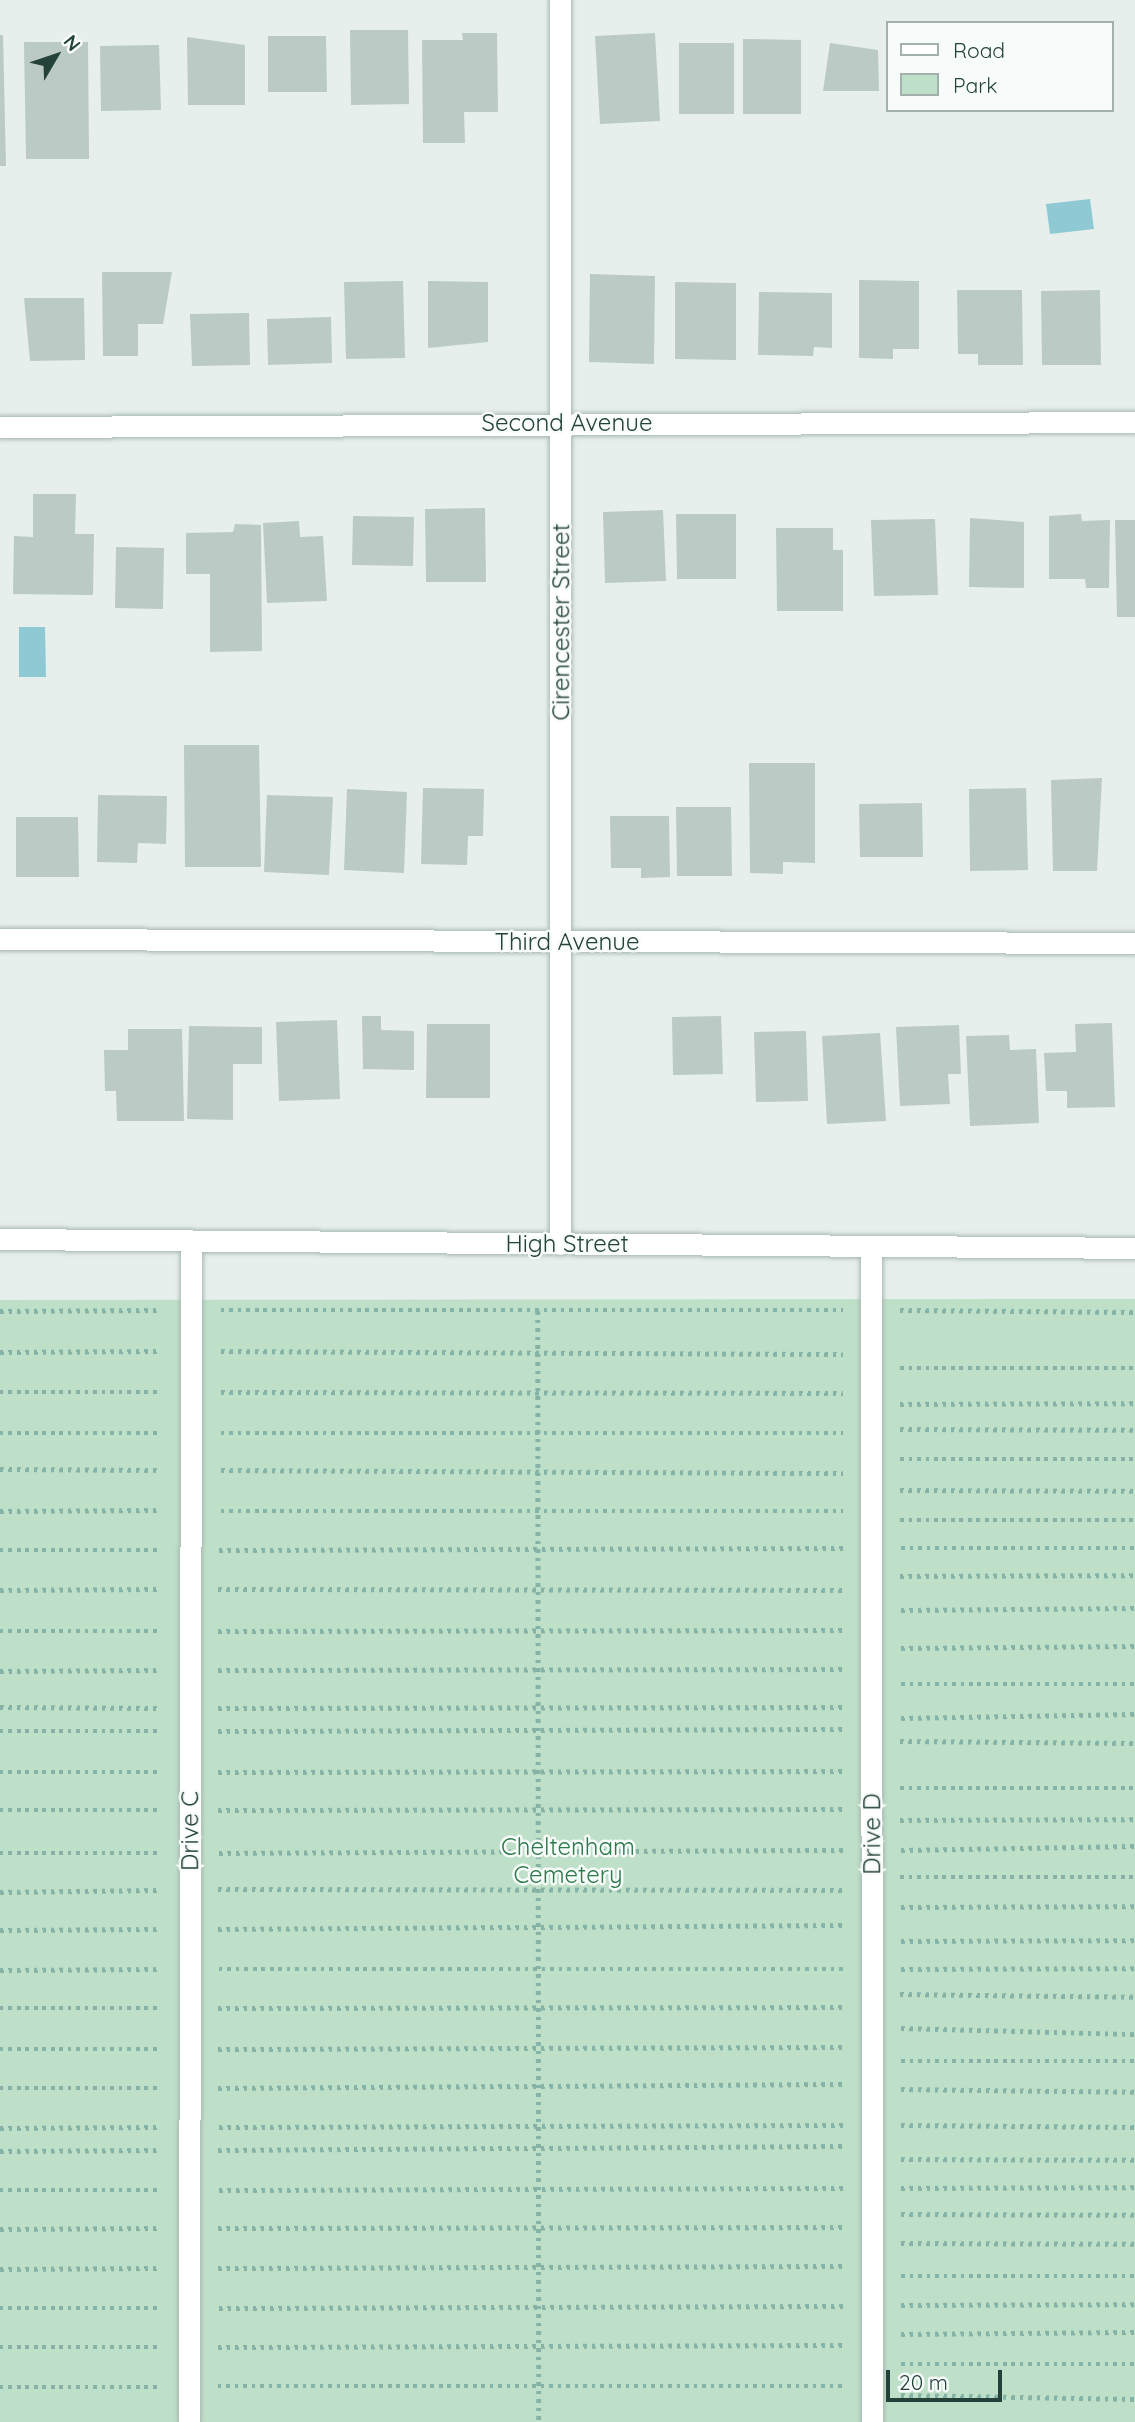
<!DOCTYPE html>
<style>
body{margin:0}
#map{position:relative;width:1135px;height:2422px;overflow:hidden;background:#e6efeb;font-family:Quicksand,sans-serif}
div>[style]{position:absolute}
.green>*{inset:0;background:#bfe0c8}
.water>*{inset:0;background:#8ec9d4}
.building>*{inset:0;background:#bbcac4}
.path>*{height:4.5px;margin-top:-2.25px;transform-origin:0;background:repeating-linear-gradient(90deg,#86b3a5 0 3.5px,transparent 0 8.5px)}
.roads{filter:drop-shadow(0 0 2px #a8b8b2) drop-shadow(0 0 2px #a8b8b2)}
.service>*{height:21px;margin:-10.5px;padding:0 10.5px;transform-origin:10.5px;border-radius:10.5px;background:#fff}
.minor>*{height:21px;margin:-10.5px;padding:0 10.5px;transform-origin:10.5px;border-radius:10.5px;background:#fff}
span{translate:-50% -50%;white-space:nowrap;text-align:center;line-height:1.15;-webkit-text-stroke:5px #f7fbf9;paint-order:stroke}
.street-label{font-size:24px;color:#24423a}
.park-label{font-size:24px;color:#2d7a4b}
.legend{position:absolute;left:886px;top:21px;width:228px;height:91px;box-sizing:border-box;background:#f7fbf9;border:2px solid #a3b1ad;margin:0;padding:9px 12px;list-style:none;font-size:21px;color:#24423a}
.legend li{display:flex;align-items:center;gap:14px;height:35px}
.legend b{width:35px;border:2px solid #a3b1ad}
.north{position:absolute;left:21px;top:21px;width:70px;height:70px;-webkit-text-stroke:5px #f7fbf9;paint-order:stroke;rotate:51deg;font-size:19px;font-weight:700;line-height:28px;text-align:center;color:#24423a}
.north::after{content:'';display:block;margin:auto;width:24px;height:32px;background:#24423a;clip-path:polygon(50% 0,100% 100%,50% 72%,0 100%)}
.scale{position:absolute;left:886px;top:2370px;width:116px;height:32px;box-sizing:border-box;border:4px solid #24423a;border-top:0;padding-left:9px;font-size:21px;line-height:24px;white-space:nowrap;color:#24423a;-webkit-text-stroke:5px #f7fbf9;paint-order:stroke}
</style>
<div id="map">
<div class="green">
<i style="clip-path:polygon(1135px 1299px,1135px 2422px,0 2422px,0 1300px)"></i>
</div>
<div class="water">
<i style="clip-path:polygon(1090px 199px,1094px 229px,1050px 234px,1046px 204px)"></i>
<i style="clip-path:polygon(19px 627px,45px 627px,46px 677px,19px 677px)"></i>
</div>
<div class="building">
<i style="clip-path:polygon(350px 30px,408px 30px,409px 104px,351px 105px)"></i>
<i style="clip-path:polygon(462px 33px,497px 33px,498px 112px,464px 112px,465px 143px,423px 143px,422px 40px,463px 40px)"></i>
<i style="clip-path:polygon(655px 33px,660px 121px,600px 124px,595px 36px)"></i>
<i style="clip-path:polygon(0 35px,3px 35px,6px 166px,0 166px)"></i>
<i style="clip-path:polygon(268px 36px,326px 36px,327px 92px,268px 92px)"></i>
<i style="clip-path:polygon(187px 37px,245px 45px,245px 105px,188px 105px)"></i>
<i style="clip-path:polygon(743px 39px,801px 40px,801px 114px,743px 114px)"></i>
<i style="clip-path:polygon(24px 42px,88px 42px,89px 159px,26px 159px)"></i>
<i style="clip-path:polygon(679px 43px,734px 43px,734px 114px,679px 114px)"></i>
<i style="clip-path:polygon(830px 43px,878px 50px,879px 91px,823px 91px)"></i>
<i style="clip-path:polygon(159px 45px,161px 110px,101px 111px,100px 46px)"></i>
<i style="clip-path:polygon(102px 272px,172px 272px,163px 324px,138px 324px,138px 356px,103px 356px)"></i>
<i style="clip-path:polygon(590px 274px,655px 276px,654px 364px,589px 362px)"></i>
<i style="clip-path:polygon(859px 280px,919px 281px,919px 349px,893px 349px,893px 359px,859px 358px)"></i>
<i style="clip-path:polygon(403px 281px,405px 358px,346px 359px,344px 282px)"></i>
<i style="clip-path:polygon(428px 281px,488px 282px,488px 342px,428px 348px)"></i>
<i style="clip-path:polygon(675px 282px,736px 283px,736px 360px,675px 359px)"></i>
<i style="clip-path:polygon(957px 290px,1022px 290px,1023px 365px,978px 365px,978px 354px,958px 354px)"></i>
<i style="clip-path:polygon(1100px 290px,1101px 365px,1042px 365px,1041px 291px)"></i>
<i style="clip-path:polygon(759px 292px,832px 293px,832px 348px,814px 347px,813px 356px,758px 355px)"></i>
<i style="clip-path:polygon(24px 298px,84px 298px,85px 360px,30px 361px)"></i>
<i style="clip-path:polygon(249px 313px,250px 365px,192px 366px,190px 314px)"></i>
<i style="clip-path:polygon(331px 317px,332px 363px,268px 365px,267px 319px)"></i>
<i style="clip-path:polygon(33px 494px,76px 494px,75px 534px,94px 534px,93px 595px,13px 594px,14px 536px,33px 537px)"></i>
<i style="clip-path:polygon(485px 508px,486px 582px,426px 582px,425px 509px)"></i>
<i style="clip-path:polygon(663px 510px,666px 581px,605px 583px,603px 512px)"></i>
<i style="clip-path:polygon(676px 514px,736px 514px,736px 579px,677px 579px)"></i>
<i style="clip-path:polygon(1081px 514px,1082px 521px,1110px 520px,1109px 588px,1086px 588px,1085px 579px,1049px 579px,1049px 516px)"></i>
<i style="clip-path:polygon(353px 516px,414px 517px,413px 566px,352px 565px)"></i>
<i style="clip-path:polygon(970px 518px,1024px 522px,1024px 588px,969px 587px)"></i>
<i style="clip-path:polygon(935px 519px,938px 595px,874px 596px,871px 520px)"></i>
<i style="clip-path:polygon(1115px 520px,1135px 520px,1135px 617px,1117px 617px)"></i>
<i style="clip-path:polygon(299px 521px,300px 537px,323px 536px,327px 601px,267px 603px,263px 523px)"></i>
<i style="clip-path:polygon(235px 524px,261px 525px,262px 651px,210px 652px,210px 574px,186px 574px,186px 533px,233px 532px)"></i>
<i style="clip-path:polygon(776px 528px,833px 528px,833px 550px,843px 550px,843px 611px,777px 611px)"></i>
<i style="clip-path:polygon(116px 547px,164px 548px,163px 609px,115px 608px)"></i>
<i style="clip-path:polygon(184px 745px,259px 745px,261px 867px,185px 867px)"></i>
<i style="clip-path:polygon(749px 763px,815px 763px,815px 863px,783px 862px,783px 874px,750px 873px)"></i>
<i style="clip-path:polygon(1102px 778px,1097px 871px,1053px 871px,1051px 780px)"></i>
<i style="clip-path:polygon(423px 788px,484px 789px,483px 836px,468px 836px,467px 865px,421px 864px)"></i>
<i style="clip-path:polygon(1026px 788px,1028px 870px,970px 871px,969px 789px)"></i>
<i style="clip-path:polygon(347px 789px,407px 792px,404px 873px,344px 870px)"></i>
<i style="clip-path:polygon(98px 795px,167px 796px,166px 844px,138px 843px,137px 863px,97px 862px)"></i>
<i style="clip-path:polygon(267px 795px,333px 797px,329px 875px,264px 872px)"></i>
<i style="clip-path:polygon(922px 803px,923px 857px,860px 857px,859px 804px)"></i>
<i style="clip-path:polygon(676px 807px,731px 807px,732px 876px,677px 876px)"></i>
<i style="clip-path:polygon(610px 816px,669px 816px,670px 877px,641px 878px,641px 868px,611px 868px)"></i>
<i style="clip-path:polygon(16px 817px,78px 817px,79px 877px,16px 877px)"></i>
<i style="clip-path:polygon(362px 1016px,381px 1016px,381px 1030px,414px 1031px,414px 1070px,363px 1069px)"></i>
<i style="clip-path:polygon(721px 1016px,723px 1074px,673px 1075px,672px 1017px)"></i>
<i style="clip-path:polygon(337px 1020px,340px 1099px,279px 1101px,276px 1022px)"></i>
<i style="clip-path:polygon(1112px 1023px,1115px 1107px,1067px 1108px,1067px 1091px,1046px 1091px,1044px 1053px,1076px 1052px,1075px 1024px)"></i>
<i style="clip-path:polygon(427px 1024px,490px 1024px,490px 1098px,426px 1098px)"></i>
<i style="clip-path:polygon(959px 1025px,961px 1074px,948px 1074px,950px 1104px,900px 1106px,896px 1027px)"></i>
<i style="clip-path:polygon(189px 1026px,262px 1027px,262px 1064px,233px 1064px,233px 1120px,187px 1119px)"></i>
<i style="clip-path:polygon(128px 1029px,182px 1029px,184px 1121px,117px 1121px,116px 1091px,105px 1091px,104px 1050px,128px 1050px)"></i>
<i style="clip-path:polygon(806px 1031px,808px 1101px,756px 1102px,754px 1032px)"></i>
<i style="clip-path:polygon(880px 1033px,886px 1121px,827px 1124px,822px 1036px)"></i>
<i style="clip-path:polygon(1009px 1035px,1010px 1050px,1036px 1049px,1039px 1123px,970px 1126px,966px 1036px)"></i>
</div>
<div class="path">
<i style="left:221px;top:1310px;width:622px"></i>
<i style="left:900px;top:1310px;width:235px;rotate:0.5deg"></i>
<i style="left:0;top:1311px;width:160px;rotate:-0.4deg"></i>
<i style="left:538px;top:1311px;width:1111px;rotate:89.95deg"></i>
<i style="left:221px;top:1351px;width:622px;rotate:0.28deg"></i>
<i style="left:0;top:1352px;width:160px;rotate:-0.4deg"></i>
<i style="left:900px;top:1368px;width:235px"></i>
<i style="left:0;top:1392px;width:160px"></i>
<i style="left:221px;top:1392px;width:622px;rotate:0.09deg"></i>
<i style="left:900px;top:1404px;width:235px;rotate:-0.2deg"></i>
<i style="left:900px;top:1429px;width:235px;rotate:0.2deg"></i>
<i style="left:0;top:1433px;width:160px"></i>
<i style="left:221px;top:1433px;width:622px"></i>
<i style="left:900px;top:1459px;width:235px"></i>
<i style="left:0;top:1469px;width:160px;rotate:0.4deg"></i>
<i style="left:221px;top:1470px;width:622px;rotate:0.28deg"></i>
<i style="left:900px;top:1490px;width:235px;rotate:0.2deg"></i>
<i style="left:0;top:1511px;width:160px;rotate:-0.4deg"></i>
<i style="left:221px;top:1511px;width:622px"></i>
<i style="left:900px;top:1520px;width:235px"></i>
<i style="left:901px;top:1548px;width:234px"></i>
<i style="left:0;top:1550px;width:161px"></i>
<i style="left:219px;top:1550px;width:625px;rotate:-0.18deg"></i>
<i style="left:900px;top:1576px;width:235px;rotate:-0.2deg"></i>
<i style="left:218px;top:1589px;width:625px;rotate:0.09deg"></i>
<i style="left:0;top:1590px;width:160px;rotate:-0.4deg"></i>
<i style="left:901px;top:1610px;width:234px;rotate:-0.5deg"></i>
<i style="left:0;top:1631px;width:160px"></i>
<i style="left:218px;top:1631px;width:625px;rotate:-0.09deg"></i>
<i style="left:901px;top:1648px;width:234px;rotate:-0.5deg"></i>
<i style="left:218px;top:1670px;width:625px;rotate:-0.09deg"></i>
<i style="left:0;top:1671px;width:160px;rotate:-0.4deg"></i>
<i style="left:901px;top:1684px;width:234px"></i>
<i style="left:0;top:1707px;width:160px;rotate:0.4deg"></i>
<i style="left:218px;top:1708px;width:625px;rotate:-0.09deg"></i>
<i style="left:901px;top:1718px;width:234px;rotate:-1deg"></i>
<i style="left:0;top:1731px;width:160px"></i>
<i style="left:218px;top:1731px;width:625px;rotate:-0.18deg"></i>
<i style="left:900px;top:1741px;width:235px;rotate:0.5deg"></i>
<i style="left:0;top:1772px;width:160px"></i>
<i style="left:218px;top:1772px;width:625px;rotate:-0.09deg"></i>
<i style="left:900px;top:1788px;width:235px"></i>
<i style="left:0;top:1810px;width:160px"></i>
<i style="left:218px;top:1810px;width:625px;rotate:-0.09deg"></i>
<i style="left:900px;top:1820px;width:235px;rotate:-0.2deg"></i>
<i style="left:901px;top:1850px;width:234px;rotate:-1deg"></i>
<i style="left:0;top:1853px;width:161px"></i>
<i style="left:219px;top:1853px;width:625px;rotate:-0.28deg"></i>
<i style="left:900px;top:1877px;width:235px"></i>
<i style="left:218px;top:1889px;width:625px;rotate:0.09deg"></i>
<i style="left:0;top:1892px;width:160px;rotate:-0.7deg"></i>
<i style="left:901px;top:1907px;width:234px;rotate:-0.2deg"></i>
<i style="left:218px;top:1929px;width:625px;rotate:-0.37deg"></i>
<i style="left:0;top:1930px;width:160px;rotate:-0.4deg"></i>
<i style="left:901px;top:1941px;width:234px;rotate:-0.2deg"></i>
<i style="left:219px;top:1969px;width:625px"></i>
<i style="left:901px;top:1969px;width:234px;rotate:-0.2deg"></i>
<i style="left:0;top:1970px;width:161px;rotate:-0.4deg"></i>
<i style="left:900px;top:1994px;width:235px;rotate:0.7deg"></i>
<i style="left:0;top:2008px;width:160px"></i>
<i style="left:218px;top:2008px;width:625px;rotate:-0.09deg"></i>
<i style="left:901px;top:2028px;width:234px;rotate:1.5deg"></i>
<i style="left:0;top:2049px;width:160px"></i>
<i style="left:218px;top:2049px;width:625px;rotate:-0.18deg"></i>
<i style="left:901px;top:2061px;width:234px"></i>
<i style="left:0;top:2088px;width:160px"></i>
<i style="left:218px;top:2088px;width:625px;rotate:-0.37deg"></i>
<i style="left:901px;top:2089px;width:234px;rotate:0.7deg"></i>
<i style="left:901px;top:2125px;width:234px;rotate:0.5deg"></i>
<i style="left:219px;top:2127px;width:625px;rotate:-0.18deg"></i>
<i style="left:0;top:2128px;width:161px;rotate:-0.4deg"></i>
<i style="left:218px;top:2150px;width:625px;rotate:-0.37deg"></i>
<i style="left:0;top:2151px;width:160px;rotate:-0.4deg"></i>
<i style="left:901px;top:2159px;width:234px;rotate:0.2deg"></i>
<i style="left:901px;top:2188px;width:234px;rotate:-0.2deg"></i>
<i style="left:0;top:2190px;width:161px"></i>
<i style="left:219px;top:2190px;width:625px;rotate:-0.18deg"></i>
<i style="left:901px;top:2214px;width:234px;rotate:0.2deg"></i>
<i style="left:218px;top:2228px;width:625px;rotate:-0.09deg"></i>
<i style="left:0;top:2229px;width:161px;rotate:-0.4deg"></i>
<i style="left:901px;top:2243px;width:234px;rotate:0.2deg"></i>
<i style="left:218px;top:2268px;width:625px;rotate:-0.18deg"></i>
<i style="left:0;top:2269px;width:160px;rotate:-0.4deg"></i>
<i style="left:901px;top:2276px;width:234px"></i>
<i style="left:901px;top:2305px;width:234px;rotate:-0.2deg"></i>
<i style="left:0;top:2308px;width:161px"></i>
<i style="left:219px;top:2308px;width:625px;rotate:-0.18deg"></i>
<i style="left:901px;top:2334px;width:234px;rotate:-0.5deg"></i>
<i style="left:0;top:2347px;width:160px"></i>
<i style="left:218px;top:2347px;width:625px;rotate:-0.18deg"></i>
<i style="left:901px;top:2364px;width:234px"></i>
<i style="left:218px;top:2386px;width:625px"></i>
<i style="left:0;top:2387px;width:160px"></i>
<i style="left:901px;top:2395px;width:234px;rotate:1deg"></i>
</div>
<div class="roads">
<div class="service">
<i style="left:871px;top:1246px;width:1176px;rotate:89.95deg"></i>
<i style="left:189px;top:2422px;width:1181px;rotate:-89.9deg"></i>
</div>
<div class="minor">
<i style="left:560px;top:0;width:1244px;rotate:90deg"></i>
<i style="left:0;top:427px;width:1135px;rotate:-0.25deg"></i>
<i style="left:0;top:939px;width:1135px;rotate:0.2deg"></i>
<i style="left:0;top:1239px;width:1135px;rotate:0.45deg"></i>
</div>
</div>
<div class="street-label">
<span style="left:567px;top:423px">Second Avenue</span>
<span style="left:561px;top:622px;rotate:-90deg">Cirencester Street</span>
<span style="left:567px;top:942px">Third Avenue</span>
<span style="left:567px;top:1244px">High Street</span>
<span style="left:190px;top:1831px;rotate:-90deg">Drive C</span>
<span style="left:872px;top:1834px;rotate:-90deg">Drive D</span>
</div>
<div class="park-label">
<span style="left:568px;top:1861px">Cheltenham<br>Cemetery</span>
</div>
<ul class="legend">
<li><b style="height:9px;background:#fff"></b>Road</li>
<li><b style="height:19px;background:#bfe0c8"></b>Park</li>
</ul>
<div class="north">N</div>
<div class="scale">20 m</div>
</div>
